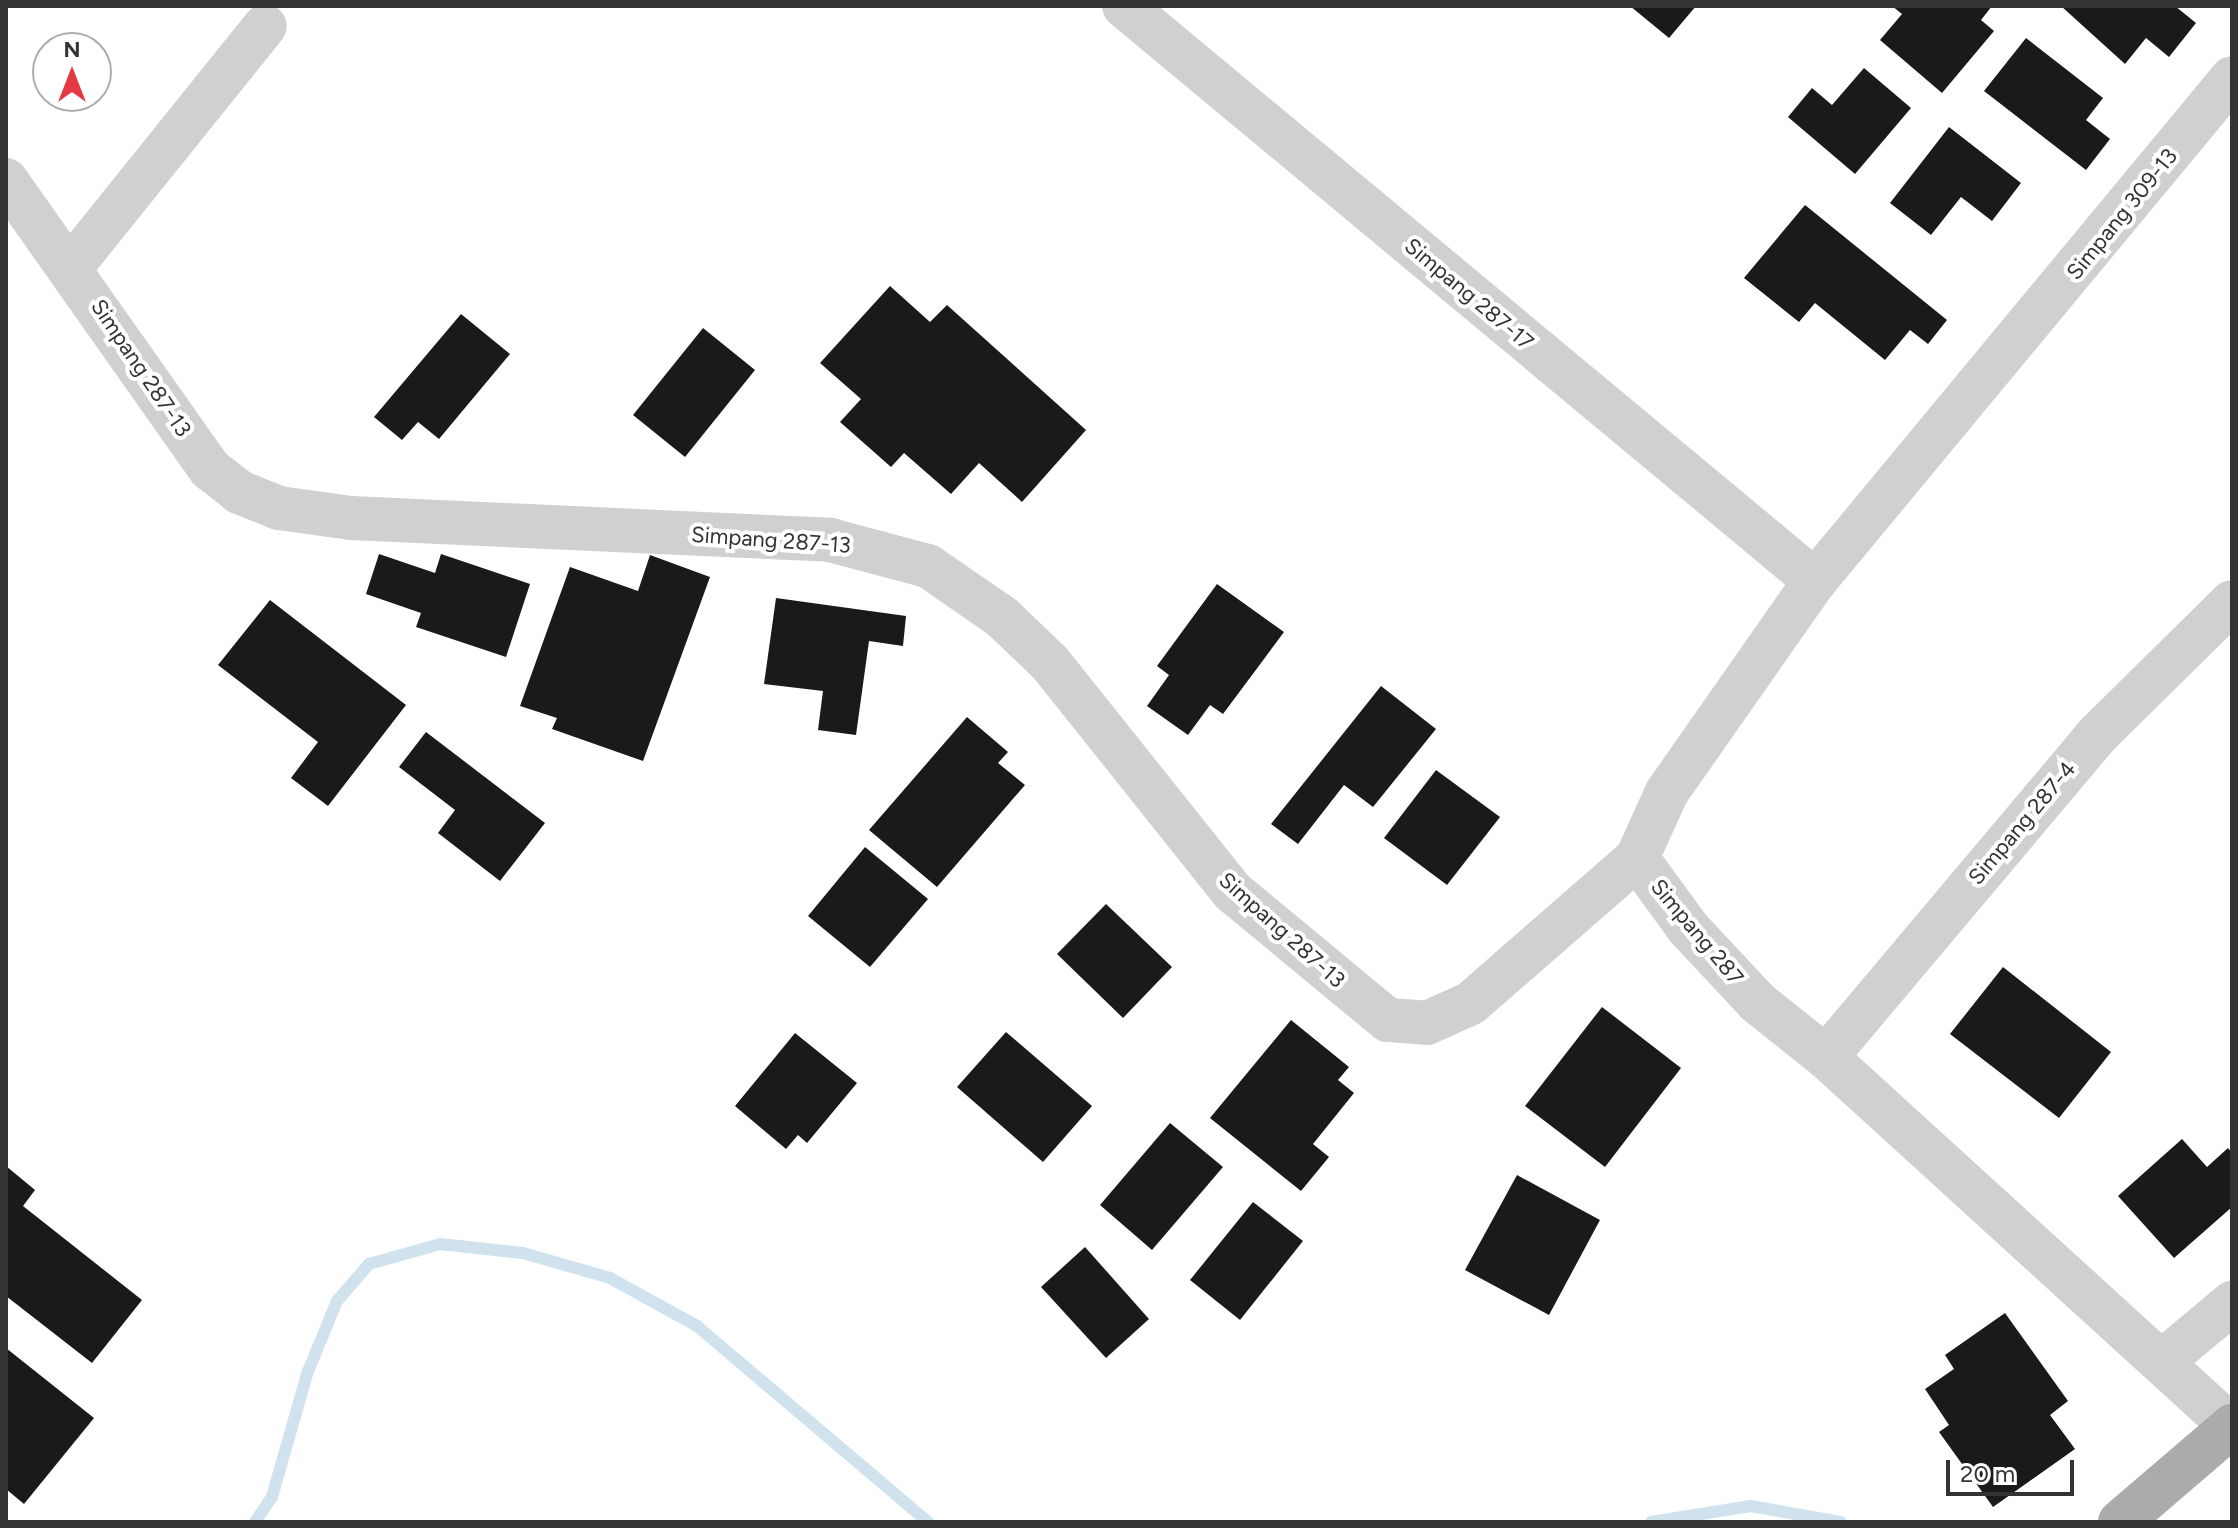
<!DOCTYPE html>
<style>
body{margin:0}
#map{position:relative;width:2238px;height:1528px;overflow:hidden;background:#fff;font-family:Figtree,sans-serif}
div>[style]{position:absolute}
.stream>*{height:12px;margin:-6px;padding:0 6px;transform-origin:6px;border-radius:6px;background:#cfe2ee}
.building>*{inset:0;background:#1a1a1a}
.minor>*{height:44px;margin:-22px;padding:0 22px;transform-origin:22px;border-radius:22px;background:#d0d0d0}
.major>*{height:44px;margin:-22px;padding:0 22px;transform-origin:22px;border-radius:22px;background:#ababab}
span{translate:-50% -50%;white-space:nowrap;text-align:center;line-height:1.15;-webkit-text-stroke:8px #fff;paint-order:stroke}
.street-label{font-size:22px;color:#333}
.frame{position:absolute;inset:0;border:8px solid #333;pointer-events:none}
.north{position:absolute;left:32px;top:32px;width:80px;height:80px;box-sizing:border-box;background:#fff;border:2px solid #adadad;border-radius:50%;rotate:0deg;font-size:22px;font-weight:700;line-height:32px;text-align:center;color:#333}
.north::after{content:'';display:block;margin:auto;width:28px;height:36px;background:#e63946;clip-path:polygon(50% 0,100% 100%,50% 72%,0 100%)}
.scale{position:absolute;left:1946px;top:1460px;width:128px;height:36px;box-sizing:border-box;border:4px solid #333;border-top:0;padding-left:10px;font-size:24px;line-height:28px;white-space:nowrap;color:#333;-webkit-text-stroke:6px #fff;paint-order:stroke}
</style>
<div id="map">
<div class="stream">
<i style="left:255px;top:1522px;width:30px;rotate:-56deg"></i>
<i style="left:272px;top:1497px;width:128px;rotate:-74.1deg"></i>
<i style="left:307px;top:1374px;width:79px;rotate:-67.7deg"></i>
<i style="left:337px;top:1301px;width:49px;rotate:-49.1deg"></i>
<i style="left:369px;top:1264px;width:74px;rotate:-15.7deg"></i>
<i style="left:440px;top:1244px;width:83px;rotate:6.2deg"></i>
<i style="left:523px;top:1253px;width:91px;rotate:16deg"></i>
<i style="left:610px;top:1278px;width:99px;rotate:28.9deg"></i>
<i style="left:697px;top:1326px;width:303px;rotate:40.3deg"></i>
<i style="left:1651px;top:1522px;width:101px;rotate:-9.1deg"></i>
<i style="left:1751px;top:1506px;width:91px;rotate:10.1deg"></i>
</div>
<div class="building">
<i style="clip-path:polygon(1630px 6px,1696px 6px,1669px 38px)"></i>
<i style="clip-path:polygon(1892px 6px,1992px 6px,1981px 20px,1994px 31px,1942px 93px,1880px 40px,1902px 14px)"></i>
<i style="clip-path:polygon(2061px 6px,2175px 6px,2196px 23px,2169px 57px,2146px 38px,2125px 64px)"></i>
<i style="clip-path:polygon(2026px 38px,2103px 98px,2086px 120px,2110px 139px,2086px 170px,1984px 91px)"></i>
<i style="clip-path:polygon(1864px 68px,1911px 108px,1855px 174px,1788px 117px,1812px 88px,1832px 105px)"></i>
<i style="clip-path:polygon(1949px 127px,2021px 183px,1992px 221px,1961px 197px,1931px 235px,1890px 203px)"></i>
<i style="clip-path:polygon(1805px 205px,1947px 320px,1928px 344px,1910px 330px,1885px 360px,1815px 303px,1799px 322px,1744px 278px)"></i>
<i style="clip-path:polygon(890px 286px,930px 322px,947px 305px,1086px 430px,1022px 502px,979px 463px,951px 494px,904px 453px,891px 467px,840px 422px,861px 399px,820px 363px)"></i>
<i style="clip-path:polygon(461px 314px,510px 354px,439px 439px,418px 422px,402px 440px,374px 417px)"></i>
<i style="clip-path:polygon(703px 328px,755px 370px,685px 457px,633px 415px)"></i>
<i style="clip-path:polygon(379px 554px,435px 573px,441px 554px,530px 584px,506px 657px,416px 627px,421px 613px,366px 594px)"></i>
<i style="clip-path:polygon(650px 555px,710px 577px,643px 761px,552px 729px,557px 718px,520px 706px,570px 567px,638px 591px)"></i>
<i style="clip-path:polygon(1217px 584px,1284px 632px,1223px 714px,1210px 705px,1188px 735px,1147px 706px,1169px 675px,1157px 666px)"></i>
<i style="clip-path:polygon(776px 598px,906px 616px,903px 646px,869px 641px,856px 735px,818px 730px,823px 691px,764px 684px)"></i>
<i style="clip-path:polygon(270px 600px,406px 705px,328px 806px,291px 778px,318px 742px,218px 665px)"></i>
<i style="clip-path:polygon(1381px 686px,1436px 729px,1373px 807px,1344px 785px,1298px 844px,1271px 824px)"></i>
<i style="clip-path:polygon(967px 717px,1008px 752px,998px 763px,1025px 785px,937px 887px,869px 830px)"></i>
<i style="clip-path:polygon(426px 732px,545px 823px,500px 881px,438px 833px,455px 810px,399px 767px)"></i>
<i style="clip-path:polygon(1436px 770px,1500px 817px,1447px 885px,1384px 838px)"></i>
<i style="clip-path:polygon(865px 847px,928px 899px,870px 967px,808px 916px)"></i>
<i style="clip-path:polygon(1106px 904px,1172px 967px,1123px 1018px,1057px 954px)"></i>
<i style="clip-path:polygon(2003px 967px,2111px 1052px,2059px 1118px,1950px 1034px)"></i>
<i style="clip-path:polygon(1602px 1007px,1681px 1068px,1605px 1167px,1525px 1106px)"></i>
<i style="clip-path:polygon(1291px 1020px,1349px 1067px,1338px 1080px,1354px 1093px,1313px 1144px,1329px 1157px,1301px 1191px,1210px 1118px)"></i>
<i style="clip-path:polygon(1006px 1032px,1092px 1106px,1043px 1162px,957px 1087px)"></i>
<i style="clip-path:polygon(795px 1033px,857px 1083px,807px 1143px,798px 1135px,786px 1149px,735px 1106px)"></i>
<i style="clip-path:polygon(1170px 1123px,1223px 1167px,1152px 1250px,1100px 1205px)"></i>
<i style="clip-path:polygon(2182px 1139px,2207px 1167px,2228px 1148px,2232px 1153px,2232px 1207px,2174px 1258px,2118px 1196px)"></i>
<i style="clip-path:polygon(6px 1166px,35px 1190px,23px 1206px,142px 1300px,92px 1363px,6px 1296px)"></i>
<i style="clip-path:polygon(1517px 1175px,1600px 1220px,1549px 1315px,1465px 1270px)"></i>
<i style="clip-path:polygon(1253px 1202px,1303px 1241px,1240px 1320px,1190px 1280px)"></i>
<i style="clip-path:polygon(1085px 1247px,1149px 1319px,1106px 1358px,1041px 1287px)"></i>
<i style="clip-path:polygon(2005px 1313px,2068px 1401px,2050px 1415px,2075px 1449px,1993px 1507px,1939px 1432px,1949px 1425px,1925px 1389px,1954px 1369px,1945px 1355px)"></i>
<i style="clip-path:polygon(6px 1348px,94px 1418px,24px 1504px,6px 1489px)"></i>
</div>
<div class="minor">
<i style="left:1124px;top:6px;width:899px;rotate:39.76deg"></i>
<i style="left:6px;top:180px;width:354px;rotate:54.8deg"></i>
<i style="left:210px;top:469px;width:37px;rotate:38deg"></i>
<i style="left:239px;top:492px;width:43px;rotate:21.8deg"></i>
<i style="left:279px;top:508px;width:73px;rotate:7.9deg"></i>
<i style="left:351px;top:518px;width:480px;rotate:2.6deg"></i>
<i style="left:830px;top:540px;width:101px;rotate:14.9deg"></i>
<i style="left:928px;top:566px;width:90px;rotate:34.6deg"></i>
<i style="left:1002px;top:617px;width:66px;rotate:43.8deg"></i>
<i style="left:1050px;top:663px;width:293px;rotate:51.4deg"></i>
<i style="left:1233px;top:892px;width:201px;rotate:39.6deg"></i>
<i style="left:1388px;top:1020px;width:39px;rotate:4deg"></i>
<i style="left:1427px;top:1023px;width:48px;rotate:-24.4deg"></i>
<i style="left:1471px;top:1003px;width:220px;rotate:-41.1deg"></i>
<i style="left:1637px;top:858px;width:72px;rotate:-65.6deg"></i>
<i style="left:1667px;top:792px;width:258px;rotate:-55deg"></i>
<i style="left:1815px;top:581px;width:653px;rotate:-50.34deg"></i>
<i style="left:71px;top:267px;width:309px;rotate:-51.2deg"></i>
<i style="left:1637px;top:858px;width:87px;rotate:53.9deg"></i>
<i style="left:1688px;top:928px;width:101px;rotate:47deg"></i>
<i style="left:1757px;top:1002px;width:88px;rotate:38.6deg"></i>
<i style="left:1826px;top:1057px;width:549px;rotate:42.34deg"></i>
<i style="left:1826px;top:1057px;width:418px;rotate:-49.9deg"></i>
<i style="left:2095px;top:737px;width:192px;rotate:-44.6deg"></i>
<i style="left:2164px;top:1360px;width:89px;rotate:-40deg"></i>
</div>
<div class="major">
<i style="left:2120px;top:1522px;width:148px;rotate:-40.6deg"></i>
</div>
<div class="street-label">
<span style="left:2122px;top:214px;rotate:-51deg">Simpang 309-13</span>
<span style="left:1469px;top:294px;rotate:40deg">Simpang 287-17</span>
<span style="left:141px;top:368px;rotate:56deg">Simpang 287-13</span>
<span style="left:771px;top:540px;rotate:4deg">Simpang 287-13</span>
<span style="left:2022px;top:823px;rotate:-50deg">Simpang 287-4</span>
<span style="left:1282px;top:930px;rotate:42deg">Simpang 287-13</span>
<span style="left:1697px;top:932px;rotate:50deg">Simpang 287</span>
</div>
<div class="frame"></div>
<div class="north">N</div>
<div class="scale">20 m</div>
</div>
